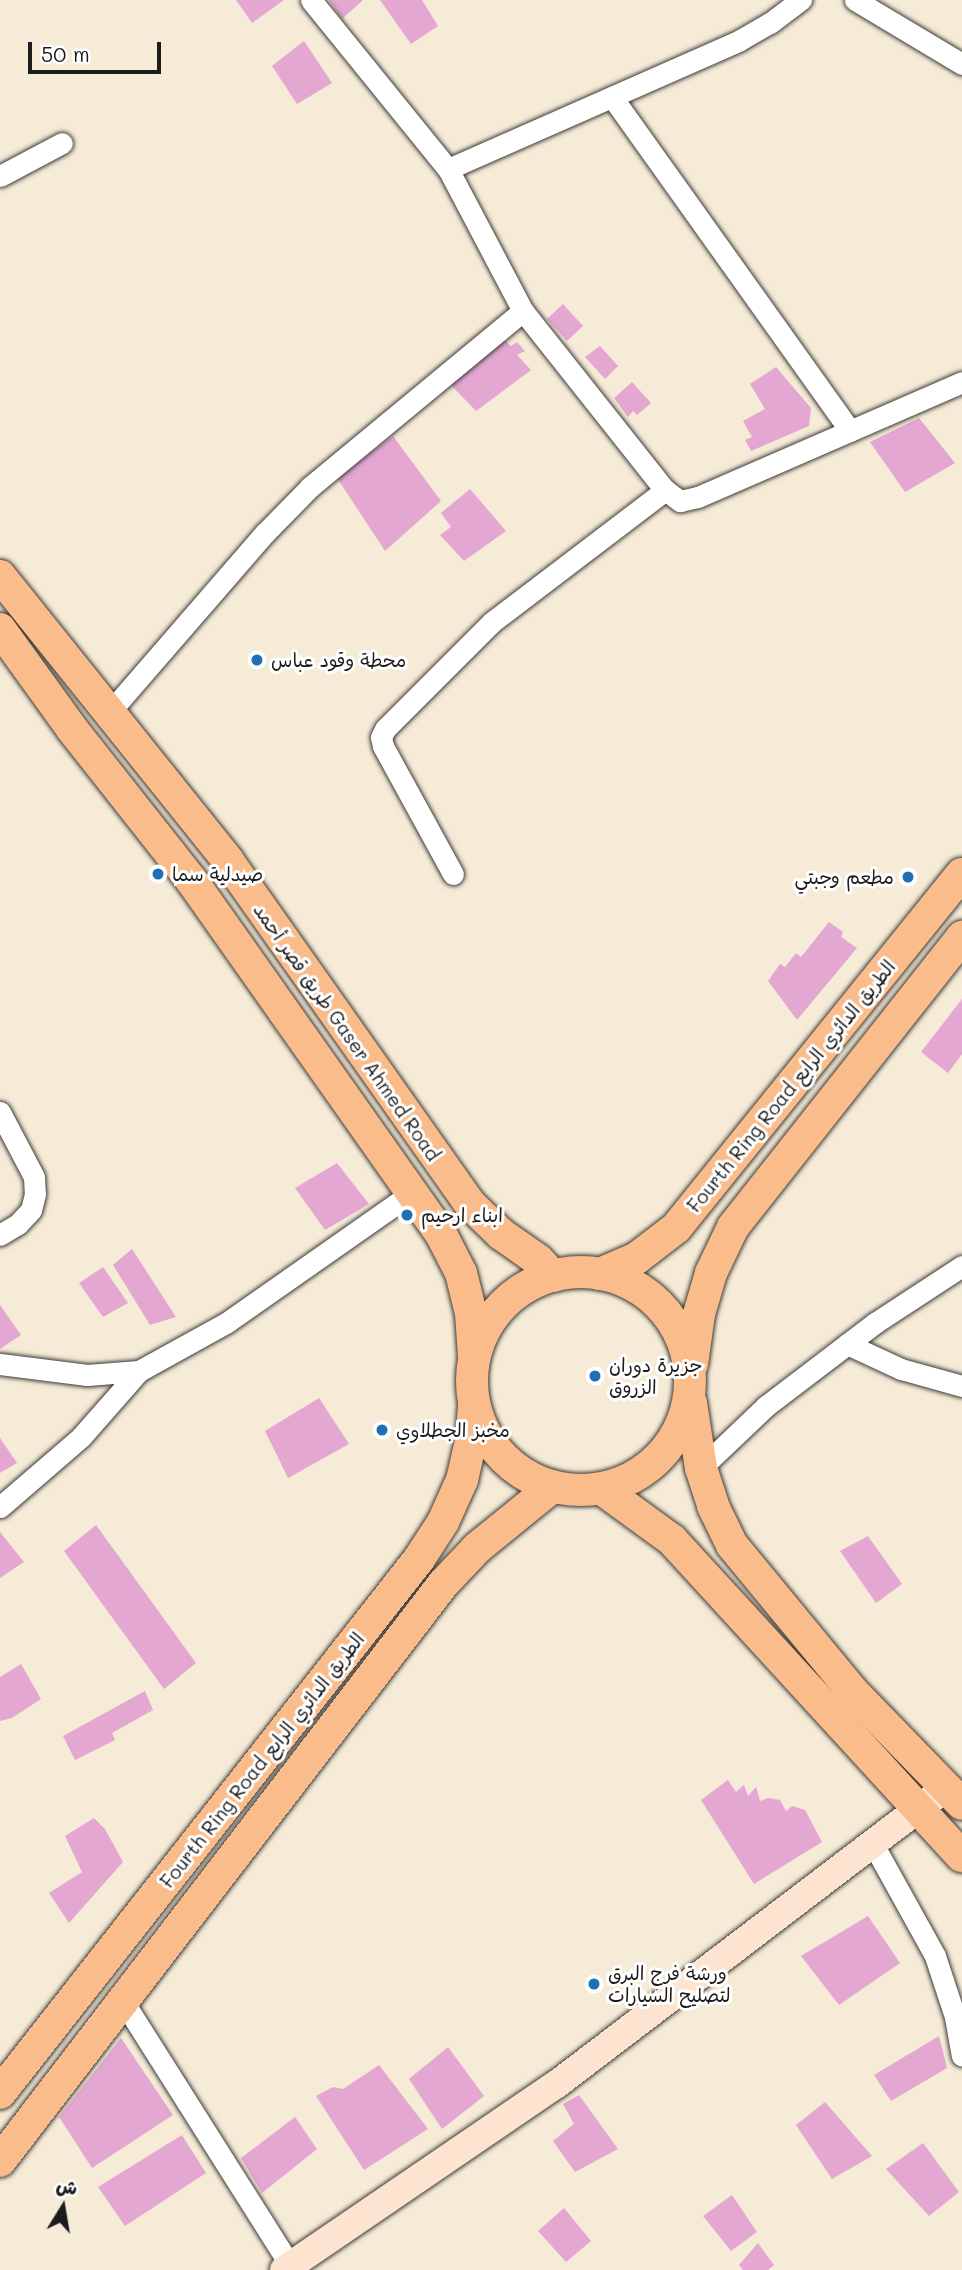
<!DOCTYPE html>
<meta charset="utf-8">
<style>
body{margin:0}
#map{position:relative;width:962px;height:2270px;overflow:hidden;background:#f5ebd7;font-family:Mali,"Playpen Sans Arabic",sans-serif}
div>[style]{position:absolute}
.building>*{inset:0;background:#e3a7d2}
.roads{filter:drop-shadow(0 0 2px #3d3b38) drop-shadow(0 0 2px #3d3b38)}
.street>*{height:21px;margin:-10.5px;padding:0 10.5px;transform-origin:10.5px;border-radius:10.5px;background:#fff}
.secondary>*{height:28px;margin:-14px;padding:0 14px;transform-origin:14px;border-radius:14px;background:#fde4d0}
.primary>*{height:32px;margin:-16px;padding:0 16px;transform-origin:16px;border-radius:16px;background:#f9bc8a}
.primary>.ring{margin:-16px;padding:0;box-sizing:content-box;background:none;border:32px solid #f9bc8a;border-radius:50%}
.dots>*{width:19px;height:19px;translate:-50% -50%;box-sizing:border-box;border:4px solid #fff;border-radius:50%}
span{translate:-50% -50%;white-space:nowrap;text-align:center;line-height:1.15;-webkit-text-stroke:6px #fff;paint-order:stroke}
.poi-label{font-size:19px;color:#1c1c1c}
.left{translate:0 -50%;text-align:left}
.right{translate:-100% -50%;text-align:right}
.street-label{font-size:19px;color:#1c1c1c}
.north{position:absolute;left:28px;top:2172px;width:70px;height:70px;-webkit-text-stroke:5px #fff;paint-order:stroke;rotate:11deg;font-size:19px;font-weight:700;line-height:28px;text-align:center;color:#1c1c1c}
.north::after{content:'';display:block;margin:auto;width:24px;height:32px;background:#1c1c1c;clip-path:polygon(50% 0,100% 100%,50% 72%,0 100%)}
.scale{position:absolute;left:28px;top:42px;width:133px;height:32px;box-sizing:border-box;border:4px solid #1c1c1c;border-top:0;padding-left:9px;font-size:21px;line-height:24px;white-space:nowrap;color:#1c1c1c;-webkit-text-stroke:5px #fff;paint-order:stroke}
</style>
<div id="map">
<div class="building">
<i style="clip-path:polygon(236px 0,284px 0,252px 23px)"></i>
<i style="clip-path:polygon(329px 0,363px 0,342px 19px)"></i>
<i style="clip-path:polygon(380px 0,422px 0,438px 26px,411px 44px)"></i>
<i style="clip-path:polygon(304px 41px,332px 83px,297px 104px,272px 66px)"></i>
<i style="clip-path:polygon(563px 304px,583px 326px,567px 341px,547px 319px)"></i>
<i style="clip-path:polygon(502px 338px,511px 346px,517px 342px,525px 351px,517px 355px,531px 370px,476px 411px,450px 384px)"></i>
<i style="clip-path:polygon(600px 346px,618px 366px,605px 379px,585px 357px)"></i>
<i style="clip-path:polygon(776px 367px,811px 408px,809px 426px,751px 451px,745px 440px,752px 437px,743px 421px,765px 409px,750px 384px)"></i>
<i style="clip-path:polygon(632px 382px,651px 403px,637px 415px,633px 411px,628px 417px,614px 398px)"></i>
<i style="clip-path:polygon(919px 418px,955px 463px,905px 492px,870px 442px)"></i>
<i style="clip-path:polygon(393px 436px,441px 501px,385px 551px,337px 478px)"></i>
<i style="clip-path:polygon(470px 489px,506px 531px,464px 561px,440px 535px,451px 527px,441px 513px)"></i>
<i style="clip-path:polygon(829px 922px,843px 932px,841px 937px,857px 948px,797px 1020px,768px 981px,780px 964px,785px 967px,796px 953px,801px 957px)"></i>
<i style="clip-path:polygon(962px 999px,962px 1054px,948px 1073px,921px 1052px)"></i>
<i style="clip-path:polygon(337px 1163px,369px 1204px,325px 1230px,295px 1188px)"></i>
<i style="clip-path:polygon(132px 1249px,176px 1317px,150px 1325px,113px 1265px)"></i>
<i style="clip-path:polygon(103px 1267px,128px 1303px,103px 1317px,79px 1283px)"></i>
<i style="clip-path:polygon(0 1305px,21px 1335px,0 1349px)"></i>
<i style="clip-path:polygon(319px 1398px,349px 1444px,288px 1478px,265px 1431px)"></i>
<i style="clip-path:polygon(0 1438px,17px 1463px,0 1473px)"></i>
<i style="clip-path:polygon(96px 1525px,196px 1663px,164px 1689px,64px 1551px)"></i>
<i style="clip-path:polygon(0 1532px,24px 1562px,0 1578px)"></i>
<i style="clip-path:polygon(868px 1536px,902px 1584px,876px 1603px,840px 1551px)"></i>
<i style="clip-path:polygon(21px 1664px,41px 1699px,12px 1718px,0 1721px,0 1677px)"></i>
<i style="clip-path:polygon(145px 1691px,153px 1710px,112px 1733px,115px 1740px,75px 1760px,63px 1736px)"></i>
<i style="clip-path:polygon(728px 1780px,736px 1792px,744px 1785px,748px 1796px,756px 1787px,760px 1801px,768px 1798px,780px 1800px,786px 1811px,792px 1806px,805px 1810px,822px 1842px,754px 1884px,701px 1800px)"></i>
<i style="clip-path:polygon(94px 1818px,105px 1829px,123px 1862px,69px 1923px,49px 1893px,82px 1872px,65px 1836px)"></i>
<i style="clip-path:polygon(868px 1916px,900px 1963px,839px 2005px,801px 1956px)"></i>
<i style="clip-path:polygon(939px 2036px,947px 2068px,891px 2101px,874px 2075px)"></i>
<i style="clip-path:polygon(121px 2038px,173px 2115px,92px 2168px,59px 2117px)"></i>
<i style="clip-path:polygon(448px 2047px,484px 2096px,442px 2129px,409px 2079px)"></i>
<i style="clip-path:polygon(379px 2065px,428px 2129px,364px 2170px,316px 2096px,333px 2087px,343px 2089px)"></i>
<i style="clip-path:polygon(579px 2095px,618px 2149px,575px 2172px,553px 2141px,574px 2124px,563px 2104px)"></i>
<i style="clip-path:polygon(825px 2102px,872px 2156px,832px 2179px,796px 2125px)"></i>
<i style="clip-path:polygon(295px 2117px,317px 2149px,262px 2193px,241px 2158px)"></i>
<i style="clip-path:polygon(182px 2135px,206px 2173px,125px 2226px,98px 2187px)"></i>
<i style="clip-path:polygon(923px 2143px,959px 2192px,929px 2216px,886px 2169px)"></i>
<i style="clip-path:polygon(732px 2195px,757px 2232px,731px 2251px,703px 2216px)"></i>
<i style="clip-path:polygon(564px 2208px,591px 2241px,566px 2262px,538px 2231px)"></i>
<i style="clip-path:polygon(758px 2243px,774px 2265px,768px 2270px,743px 2270px,739px 2265px)"></i>
</div>
<div class="roads">
<div class="street">
<i style="left:311px;top:0;width:218px;rotate:51deg"></i>
<i style="left:448px;top:169px;width:161px;rotate:62.2deg"></i>
<i style="left:523px;top:311px;width:228px;rotate:51.6deg"></i>
<i style="left:665px;top:490px;width:19px;rotate:36deg"></i>
<i style="left:680px;top:501px;width:18px;rotate:-13deg"></i>
<i style="left:698px;top:497px;width:288px;rotate:-23.5deg"></i>
<i style="left:855px;top:0;width:125px;rotate:30.9deg"></i>
<i style="left:612px;top:97px;width:410px;rotate:54.5deg"></i>
<i style="left:448px;top:169px;width:319px;rotate:-23.8deg"></i>
<i style="left:740px;top:40px;width:34px;rotate:-30deg"></i>
<i style="left:770px;top:23px;width:39px;rotate:-37deg"></i>
<i style="left:0;top:176px;width:70px;rotate:-28deg"></i>
<i style="left:108px;top:714px;width:240px;rotate:-49.1deg"></i>
<i style="left:265px;top:533px;width:64px;rotate:-45.6deg"></i>
<i style="left:310px;top:487px;width:276px;rotate:-39.6deg"></i>
<i style="left:453px;top:874px;width:146px;rotate:-118.7deg"></i>
<i style="left:383px;top:746px;width:9px;rotate:-103deg"></i>
<i style="left:381px;top:737px;width:9px;rotate:-63deg"></i>
<i style="left:385px;top:729px;width:151px;rotate:-45deg"></i>
<i style="left:492px;top:622px;width:218px;rotate:-37.3deg"></i>
<i style="left:0;top:1112px;width:73px;rotate:62.4deg"></i>
<i style="left:34px;top:1177px;width:17px;rotate:87deg"></i>
<i style="left:35px;top:1194px;width:16px;rotate:104deg"></i>
<i style="left:31px;top:1210px;width:19px;rotate:133deg"></i>
<i style="left:18px;top:1224px;width:21px;rotate:149deg"></i>
<i style="left:847px;top:1344px;width:60px;rotate:24.8deg"></i>
<i style="left:901px;top:1369px;width:63px;rotate:15.6deg"></i>
<i style="left:0;top:1364px;width:88px;rotate:7.2deg"></i>
<i style="left:87px;top:1375px;width:52px;rotate:-4.4deg"></i>
<i style="left:139px;top:1371px;width:99px;rotate:-28.9deg"></i>
<i style="left:226px;top:1323px;width:228px;rotate:-35deg"></i>
<i style="left:701px;top:1468px;width:90px;rotate:-43.6deg"></i>
<i style="left:766px;top:1406px;width:137px;rotate:-37.3deg"></i>
<i style="left:875px;top:1323px;width:104px;rotate:-33.2deg"></i>
<i style="left:0;top:1507px;width:107px;rotate:-40.8deg"></i>
<i style="left:81px;top:1437px;width:88px;rotate:-48.7deg"></i>
<i style="left:873px;top:1844px;width:128px;rotate:61deg"></i>
<i style="left:935px;top:1956px;width:64px;rotate:71.8deg"></i>
<i style="left:955px;top:2017px;width:39px;rotate:80deg"></i>
<i style="left:123px;top:2001px;width:318px;rotate:57.7deg"></i>
</div>
<div class="secondary">
<i style="left:284px;top:2270px;width:330px;rotate:-34.3deg"></i>
<i style="left:557px;top:2084px;width:488px;rotate:-37.3deg"></i>
</div>
<div class="primary">
<i style="left:0;top:576px;width:365px;rotate:51.3deg"></i>
<i style="left:228px;top:861px;width:421px;rotate:54.8deg"></i>
<i style="left:471px;top:1205px;width:42px;rotate:44deg"></i>
<i style="left:501px;top:1234px;width:45px;rotate:35.1deg"></i>
<i style="left:538px;top:1260px;width:22px;rotate:47deg"></i>
<i style="left:0;top:629px;width:123px;rotate:54.2deg"></i>
<i style="left:72px;top:729px;width:194px;rotate:51.7deg"></i>
<i style="left:192px;top:881px;width:430px;rotate:54.8deg"></i>
<i style="left:440px;top:1232px;width:46px;rotate:62.9deg"></i>
<i style="left:461px;top:1273px;width:41px;rotate:76deg"></i>
<i style="left:471px;top:1313px;width:44px;rotate:86.1deg"></i>
<i class="ring" style="left:472px;top:1272px;width:186px;height:186px"></i>
<i style="left:600px;top:1274px;width:40px;rotate:-23.4deg"></i>
<i style="left:637px;top:1258px;width:49px;rotate:-37.6deg"></i>
<i style="left:676px;top:1228px;width:455px;rotate:-51.1deg"></i>
<i style="left:692px;top:1364px;width:50px;rotate:-82deg"></i>
<i style="left:699px;top:1314px;width:43px;rotate:-73.7deg"></i>
<i style="left:711px;top:1273px;width:51px;rotate:-64.4deg"></i>
<i style="left:733px;top:1227px;width:370px;rotate:-51.7deg"></i>
<i style="left:691px;top:1403px;width:66px;rotate:81.3deg"></i>
<i style="left:701px;top:1468px;width:40px;rotate:72deg"></i>
<i style="left:713px;top:1506px;width:43px;rotate:64deg"></i>
<i style="left:732px;top:1545px;width:190px;rotate:50.5deg"></i>
<i style="left:853px;top:1692px;width:156px;rotate:45.8deg"></i>
<i style="left:602px;top:1489px;width:87px;rotate:36.1deg"></i>
<i style="left:672px;top:1540px;width:429px;rotate:47.5deg"></i>
<i style="left:0;top:2093px;width:679px;rotate:-51.88deg"></i>
<i style="left:419px;top:1559px;width:44px;rotate:-57deg"></i>
<i style="left:443px;top:1522px;width:46px;rotate:-65.7deg"></i>
<i style="left:462px;top:1480px;width:40px;rotate:-77deg"></i>
<i style="left:471px;top:1441px;width:37px;rotate:-85deg"></i>
<i style="left:0;top:2161px;width:727px;rotate:-52.48deg"></i>
<i style="left:443px;top:1584px;width:50px;rotate:-46.6deg"></i>
<i style="left:477px;top:1548px;width:97px;rotate:-39.1deg"></i>
</div>
</div>
<div class="dots">
<i style="left:257px;top:660px;background:#1f6fb2"></i>
<i style="left:158px;top:874px;background:#1f6fb2"></i>
<i style="left:908px;top:877px;background:#1f6fb2"></i>
<i style="left:407px;top:1215px;background:#1f6fb2"></i>
<i style="left:595px;top:1376px;background:#1f6fb2"></i>
<i style="left:382px;top:1430px;background:#1f6fb2"></i>
<i style="left:594px;top:1984px;background:#1f6fb2"></i>
</div>
<div class="poi-label">
<span class="left" style="left:271px;top:660px">محطة وقود عباس</span>
<span class="left" style="left:172px;top:874px">صيدلية سما</span>
<span class="right" style="left:894px;top:877px">مطعم وجبتي</span>
<span class="left" style="left:421px;top:1215px">ابناء ارحيم</span>
<span class="left" style="left:609px;top:1376px">جزيرة دوران<br>الزروق</span>
<span class="left" style="left:396px;top:1430px">مخبز الجطلاوي</span>
<span class="left" style="left:608px;top:1984px">ورشة فرج البرق<br>لتصليح السيارات</span>
</div>
<div class="street-label">
<span style="left:347px;top:1032px;rotate:55deg">طريق قصر أحمد Gaser Ahmed Road</span>
<span style="left:791px;top:1086px;rotate:-51deg">Fourth Ring Road الطريق الدائري الرابع</span>
<span style="left:262px;top:1760px;rotate:-52deg">Fourth Ring Road الطريق الدائري الرابع</span>
</div>
<div class="north">ش</div>
<div class="scale">50 m</div>
</div>
